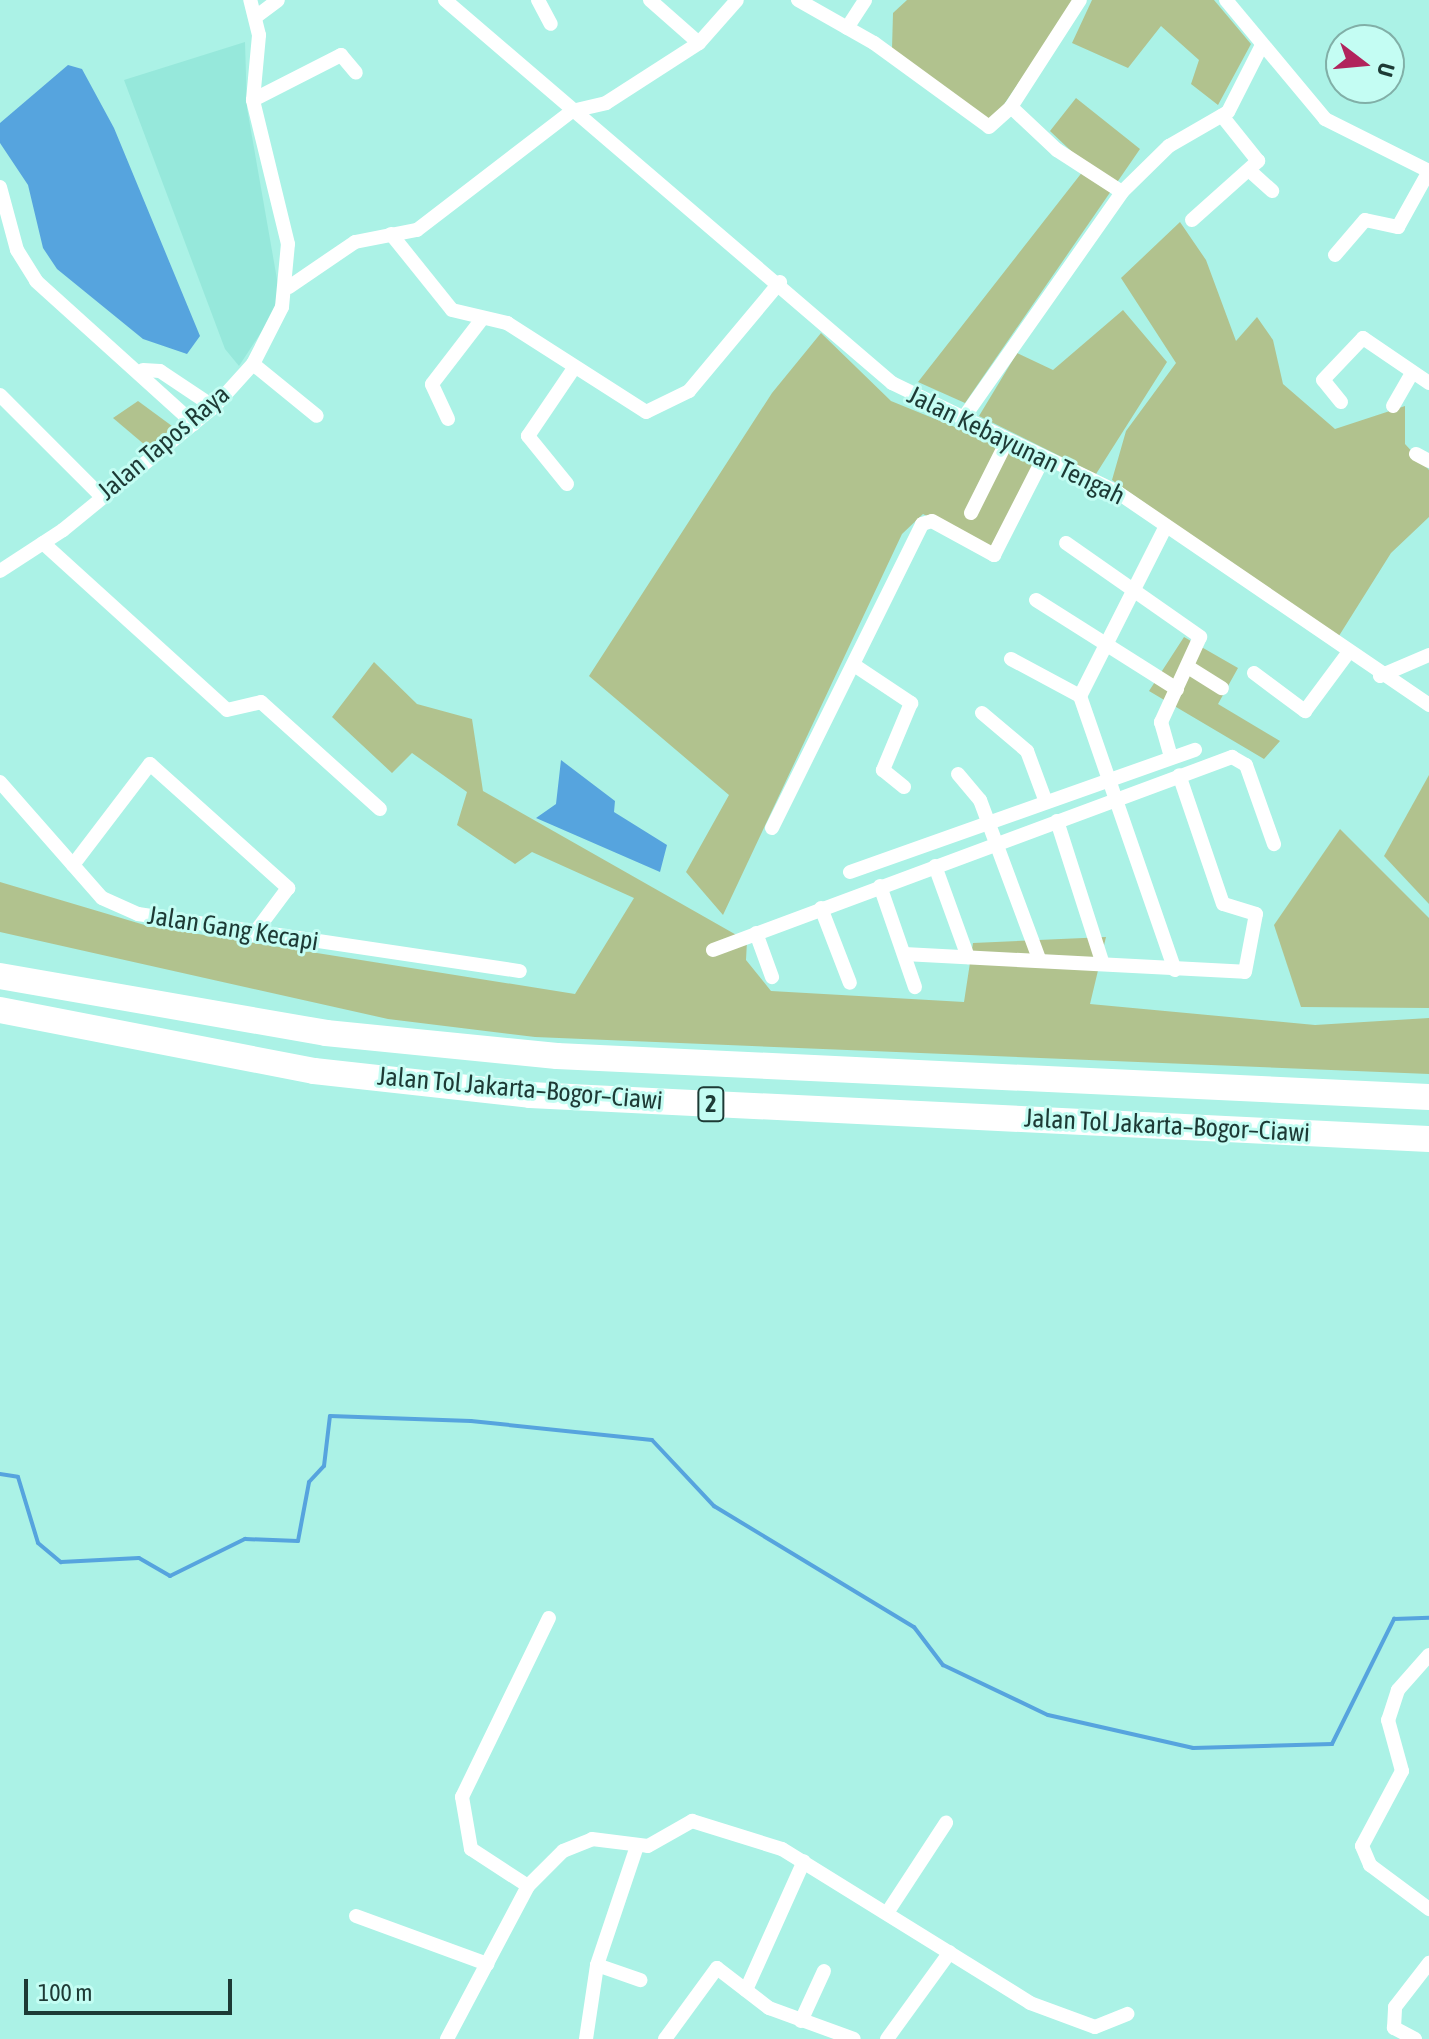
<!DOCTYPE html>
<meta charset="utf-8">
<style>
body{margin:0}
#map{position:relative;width:1429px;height:2039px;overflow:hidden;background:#abf2e6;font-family:"Asap Condensed",sans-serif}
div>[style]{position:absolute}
.built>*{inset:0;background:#96e8db}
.green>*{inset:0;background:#b1c28e}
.water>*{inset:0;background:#56a4de}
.stream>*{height:4px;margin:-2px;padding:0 2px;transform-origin:2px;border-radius:2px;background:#56a4de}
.street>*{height:14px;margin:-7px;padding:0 7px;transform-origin:7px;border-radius:7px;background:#fff}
.highway>*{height:26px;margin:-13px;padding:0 13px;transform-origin:13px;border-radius:13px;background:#fff}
span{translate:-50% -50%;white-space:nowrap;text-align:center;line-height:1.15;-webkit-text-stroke:6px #c4fdf3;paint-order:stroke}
.shield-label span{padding:2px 6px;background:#c4fdf3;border:2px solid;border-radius:6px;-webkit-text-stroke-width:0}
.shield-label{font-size:24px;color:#1d3a35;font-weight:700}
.street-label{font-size:26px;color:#1d3a35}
.north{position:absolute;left:1325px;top:24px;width:80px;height:80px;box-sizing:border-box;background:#c4fdf3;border:2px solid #81afa7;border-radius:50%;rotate:106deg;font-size:22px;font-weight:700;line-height:32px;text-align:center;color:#1d3a35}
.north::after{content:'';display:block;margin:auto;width:28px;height:36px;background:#b1245c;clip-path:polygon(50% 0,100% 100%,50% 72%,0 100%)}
.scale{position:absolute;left:24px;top:1979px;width:208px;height:36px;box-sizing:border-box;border:4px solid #1d3a35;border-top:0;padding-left:10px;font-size:24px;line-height:28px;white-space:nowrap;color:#1d3a35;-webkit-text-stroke:6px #c4fdf3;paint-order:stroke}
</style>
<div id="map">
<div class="built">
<i style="clip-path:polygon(245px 42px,247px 108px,281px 302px,239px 366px,225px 349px,124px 80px)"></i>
</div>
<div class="green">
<i style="clip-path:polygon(907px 0,1075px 0,992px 122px,892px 49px,893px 13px)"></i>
<i style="clip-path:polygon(1092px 0,1214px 0,1251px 44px,1218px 105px,1191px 84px,1199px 60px,1161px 26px,1128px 68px,1072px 43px)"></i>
<i style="clip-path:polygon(1076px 98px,1140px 149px,965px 403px,918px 382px,1087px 166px,1050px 131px)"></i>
<i style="clip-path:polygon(1180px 222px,1206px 260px,1236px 341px,1257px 317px,1273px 340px,1283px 384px,1335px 429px,1405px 406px,1405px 444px,1429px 470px,1429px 517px,1391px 553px,1337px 639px,1112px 480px,1126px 431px,1176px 363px,1121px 278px)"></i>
<i style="clip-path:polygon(1123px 310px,1167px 362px,1096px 474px,979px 416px,1017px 353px,1053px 370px)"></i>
<i style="clip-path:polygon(821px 333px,891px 401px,1038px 461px,991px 549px,923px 514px,902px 534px,723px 915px,686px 872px,729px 795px,589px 676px,772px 393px)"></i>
<i style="clip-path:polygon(138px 401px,172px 426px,152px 451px,113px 418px)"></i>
<i style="clip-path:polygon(1184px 637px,1238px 668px,1218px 704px,1280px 741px,1264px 759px,1149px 691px)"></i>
<i style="clip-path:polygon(374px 662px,417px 704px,472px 719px,483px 791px,747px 941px,746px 960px,771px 991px,964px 1002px,973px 943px,1106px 937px,1090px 1004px,1315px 1025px,1429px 1018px,1429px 1074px,535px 1037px,388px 1019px,0 932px,0 882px,148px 926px,575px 994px,634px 898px,532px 852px,515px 864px,457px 825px,467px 792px,412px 753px,392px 773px,332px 717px)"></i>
<i style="clip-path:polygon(1429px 775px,1429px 904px,1384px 856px)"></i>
<i style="clip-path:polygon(1340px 829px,1429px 918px,1429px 1008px,1301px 1007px,1274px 925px)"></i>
</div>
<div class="water">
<i style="clip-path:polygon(68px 65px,82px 69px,114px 128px,200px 336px,187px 354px,143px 339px,57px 269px,43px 248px,28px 185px,0 143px,0 123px)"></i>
<i style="clip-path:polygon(561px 760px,615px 801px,614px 812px,667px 845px,660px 872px,536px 818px,556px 804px)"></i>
</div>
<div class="stream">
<i style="left:0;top:1474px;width:18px;rotate:9deg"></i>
<i style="left:18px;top:1477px;width:69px;rotate:73.1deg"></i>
<i style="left:38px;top:1543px;width:30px;rotate:40deg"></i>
<i style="left:61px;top:1562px;width:78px;rotate:-2.9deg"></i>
<i style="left:139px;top:1558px;width:36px;rotate:30deg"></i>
<i style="left:170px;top:1576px;width:84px;rotate:-26.3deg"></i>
<i style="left:245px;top:1539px;width:53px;rotate:2.2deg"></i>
<i style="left:298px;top:1541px;width:60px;rotate:-79.4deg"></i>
<i style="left:309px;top:1482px;width:22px;rotate:-47deg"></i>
<i style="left:324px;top:1466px;width:50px;rotate:-83.2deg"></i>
<i style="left:330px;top:1416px;width:141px;rotate:2deg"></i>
<i style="left:471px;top:1421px;width:182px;rotate:6deg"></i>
<i style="left:652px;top:1440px;width:91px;rotate:46.8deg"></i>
<i style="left:714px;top:1506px;width:234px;rotate:31.2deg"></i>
<i style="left:914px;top:1627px;width:48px;rotate:52.7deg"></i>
<i style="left:943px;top:1665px;width:116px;rotate:25.5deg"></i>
<i style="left:1048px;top:1715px;width:149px;rotate:12.8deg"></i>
<i style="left:1193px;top:1748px;width:139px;rotate:-1.6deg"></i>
<i style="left:1332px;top:1744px;width:140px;rotate:-63.6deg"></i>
<i style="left:1394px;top:1619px;width:35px;rotate:-2deg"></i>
</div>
<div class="street">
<i style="left:445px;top:0;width:589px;rotate:40.59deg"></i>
<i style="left:892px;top:383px;width:250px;rotate:25.8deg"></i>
<i style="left:1117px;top:492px;width:378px;rotate:34.3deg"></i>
<i style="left:538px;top:0;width:27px;rotate:62deg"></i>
<i style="left:650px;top:0;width:65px;rotate:41.3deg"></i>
<i style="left:798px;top:0;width:87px;rotate:29.5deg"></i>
<i style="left:874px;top:43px;width:142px;rotate:36.1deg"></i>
<i style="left:989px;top:127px;width:30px;rotate:-42deg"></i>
<i style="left:1011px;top:107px;width:127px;rotate:-57.2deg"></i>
<i style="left:1226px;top:0;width:155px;rotate:50.2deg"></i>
<i style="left:1325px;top:119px;width:116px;rotate:26.6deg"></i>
<i style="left:257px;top:16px;width:26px;rotate:-37deg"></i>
<i style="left:847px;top:28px;width:33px;rotate:-57deg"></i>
<i style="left:253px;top:100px;width:99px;rotate:-27.1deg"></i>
<i style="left:341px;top:55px;width:23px;rotate:50deg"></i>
<i style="left:1011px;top:107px;width:63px;rotate:43.1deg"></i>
<i style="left:1057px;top:150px;width:77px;rotate:32.9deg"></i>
<i style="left:1250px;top:171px;width:30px;rotate:42deg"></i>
<i style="left:0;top:187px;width:65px;rotate:74.9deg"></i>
<i style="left:17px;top:250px;width:36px;rotate:58deg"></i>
<i style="left:36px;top:281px;width:213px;rotate:42.1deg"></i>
<i style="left:1192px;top:220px;width:89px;rotate:-41.8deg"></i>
<i style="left:1258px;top:161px;width:58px;rotate:-128.7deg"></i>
<i style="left:391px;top:234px;width:97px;rotate:51.2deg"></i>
<i style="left:452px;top:310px;width:57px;rotate:13.3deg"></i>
<i style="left:507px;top:323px;width:165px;rotate:32.6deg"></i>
<i style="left:646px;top:412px;width:48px;rotate:-26deg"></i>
<i style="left:689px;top:391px;width:142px;rotate:-50.1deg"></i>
<i style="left:1335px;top:255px;width:46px;rotate:-49.4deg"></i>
<i style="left:1365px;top:220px;width:34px;rotate:12deg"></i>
<i style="left:1398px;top:227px;width:64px;rotate:-61deg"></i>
<i style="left:289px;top:287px;width:80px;rotate:-34.3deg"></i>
<i style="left:355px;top:242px;width:63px;rotate:-11deg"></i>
<i style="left:417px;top:230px;width:195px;rotate:-37.5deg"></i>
<i style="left:572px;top:111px;width:35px;rotate:-13deg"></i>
<i style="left:606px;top:103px;width:111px;rotate:-32.8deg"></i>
<i style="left:699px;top:43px;width:57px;rotate:-48.5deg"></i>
<i style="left:253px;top:364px;width:82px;rotate:39.1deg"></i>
<i style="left:143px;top:370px;width:17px;rotate:3deg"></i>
<i style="left:160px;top:371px;width:65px;rotate:33.7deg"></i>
<i style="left:0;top:395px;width:143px;rotate:45deg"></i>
<i style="left:1341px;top:402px;width:28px;rotate:-129deg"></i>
<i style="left:1323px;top:380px;width:58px;rotate:-46.4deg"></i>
<i style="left:1363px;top:338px;width:80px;rotate:34.3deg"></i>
<i style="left:1393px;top:406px;width:38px;rotate:-60deg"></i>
<i style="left:448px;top:419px;width:38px;rotate:-115deg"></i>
<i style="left:432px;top:384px;width:82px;rotate:-52.4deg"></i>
<i style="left:962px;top:420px;width:279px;rotate:-54.9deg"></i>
<i style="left:1122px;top:192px;width:66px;rotate:-44.4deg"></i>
<i style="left:1169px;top:146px;width:68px;rotate:-30deg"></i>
<i style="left:1228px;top:112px;width:75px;rotate:-63.1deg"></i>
<i style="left:1416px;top:454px;width:15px;rotate:28deg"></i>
<i style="left:567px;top:484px;width:62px;rotate:-129.1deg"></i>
<i style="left:528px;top:436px;width:82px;rotate:-55.9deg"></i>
<i style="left:971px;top:513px;width:80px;rotate:-63.4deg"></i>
<i style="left:1166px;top:526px;width:191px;rotate:116.8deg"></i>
<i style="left:1080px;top:696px;width:290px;rotate:70.9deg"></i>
<i style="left:43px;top:543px;width:248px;rotate:42.2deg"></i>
<i style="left:227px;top:710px;width:35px;rotate:-13deg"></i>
<i style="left:261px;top:702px;width:160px;rotate:42deg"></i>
<i style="left:1066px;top:543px;width:164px;rotate:35deg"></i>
<i style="left:1200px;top:637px;width:94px;rotate:114.6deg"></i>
<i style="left:1161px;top:722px;width:37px;rotate:74deg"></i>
<i style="left:0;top:571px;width:75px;rotate:-33.1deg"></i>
<i style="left:63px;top:530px;width:195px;rotate:-39.2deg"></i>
<i style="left:214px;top:407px;width:58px;rotate:-47.8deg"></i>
<i style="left:253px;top:364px;width:64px;rotate:-63deg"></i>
<i style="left:282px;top:307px;width:63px;rotate:-84.6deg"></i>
<i style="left:288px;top:244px;width:148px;rotate:-103.7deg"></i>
<i style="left:253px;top:100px;width:65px;rotate:-84.7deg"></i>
<i style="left:259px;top:35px;width:36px;rotate:-104deg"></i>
<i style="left:1036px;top:600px;width:167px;rotate:32.3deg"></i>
<i style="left:1011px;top:659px;width:78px;rotate:28.2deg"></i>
<i style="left:854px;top:665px;width:69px;rotate:33.7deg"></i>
<i style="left:911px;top:703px;width:73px;rotate:112.7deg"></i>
<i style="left:883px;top:770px;width:27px;rotate:39deg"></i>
<i style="left:1188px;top:667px;width:40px;rotate:32deg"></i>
<i style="left:1254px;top:673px;width:64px;rotate:36.7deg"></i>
<i style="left:1305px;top:711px;width:72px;rotate:-53.4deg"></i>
<i style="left:1380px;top:676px;width:53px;rotate:-23.2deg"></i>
<i style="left:982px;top:713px;width:59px;rotate:40.2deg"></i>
<i style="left:1027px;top:751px;width:54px;rotate:69.6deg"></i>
<i style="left:958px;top:774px;width:34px;rotate:50deg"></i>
<i style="left:980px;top:800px;width:170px;rotate:69.6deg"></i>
<i style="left:0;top:782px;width:154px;rotate:48.7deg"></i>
<i style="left:102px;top:898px;width:39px;rotate:24deg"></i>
<i style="left:138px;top:914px;width:386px;rotate:8.5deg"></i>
<i style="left:1057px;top:821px;width:150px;rotate:72.2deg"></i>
<i style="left:772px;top:828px;width:339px;rotate:-63.7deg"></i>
<i style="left:922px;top:524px;width:10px;rotate:-17deg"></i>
<i style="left:932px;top:521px;width:71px;rotate:28.7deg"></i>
<i style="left:994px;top:555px;width:108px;rotate:-63deg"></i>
<i style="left:73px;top:865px;width:127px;rotate:-52.7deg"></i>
<i style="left:150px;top:764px;width:186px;rotate:41.9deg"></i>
<i style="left:288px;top:888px;width:59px;rotate:126.7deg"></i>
<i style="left:935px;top:866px;width:97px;rotate:70.1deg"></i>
<i style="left:850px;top:872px;width:366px;rotate:-19.5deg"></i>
<i style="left:880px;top:886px;width:107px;rotate:70.9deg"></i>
<i style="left:821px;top:908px;width:80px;rotate:68.9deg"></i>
<i style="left:756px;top:933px;width:47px;rotate:70deg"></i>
<i style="left:713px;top:950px;width:554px;rotate:-20.4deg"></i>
<i style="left:1232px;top:757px;width:16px;rotate:30deg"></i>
<i style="left:1246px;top:765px;width:84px;rotate:70.5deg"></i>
<i style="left:904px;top:954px;width:341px;rotate:3deg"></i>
<i style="left:1245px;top:972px;width:59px;rotate:-79.3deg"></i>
<i style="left:1256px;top:914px;width:34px;rotate:-163deg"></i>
<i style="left:1223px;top:904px;width:136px;rotate:-108.8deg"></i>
<i style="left:1429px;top:1655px;width:47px;rotate:131.5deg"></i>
<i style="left:1398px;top:1690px;width:32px;rotate:108deg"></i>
<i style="left:1388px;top:1720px;width:53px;rotate:74.6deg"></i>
<i style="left:1402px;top:1771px;width:85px;rotate:118.1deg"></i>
<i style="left:1362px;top:1846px;width:21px;rotate:67deg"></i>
<i style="left:1370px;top:1865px;width:74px;rotate:36.7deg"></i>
<i style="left:528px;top:1886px;width:68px;rotate:-147deg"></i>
<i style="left:471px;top:1849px;width:53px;rotate:-99.8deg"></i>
<i style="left:462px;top:1797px;width:199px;rotate:-64.1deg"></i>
<i style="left:887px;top:1913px;width:108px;rotate:-56.8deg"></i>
<i style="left:356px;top:1916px;width:140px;rotate:20.1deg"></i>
<i style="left:597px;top:1965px;width:46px;rotate:19.2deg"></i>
<i style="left:746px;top:1990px;width:141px;rotate:-65.8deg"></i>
<i style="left:801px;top:2021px;width:55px;rotate:-65.3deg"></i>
<i style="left:447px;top:2039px;width:173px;rotate:-62.1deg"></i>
<i style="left:528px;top:1886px;width:49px;rotate:-45deg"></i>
<i style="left:563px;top:1851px;width:31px;rotate:-22deg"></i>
<i style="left:592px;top:1839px;width:56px;rotate:7.1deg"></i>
<i style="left:648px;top:1846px;width:51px;rotate:-29.6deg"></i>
<i style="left:692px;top:1821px;width:94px;rotate:17.3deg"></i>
<i style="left:782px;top:1849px;width:292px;rotate:31.8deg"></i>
<i style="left:1030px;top:2003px;width:69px;rotate:20.3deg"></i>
<i style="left:1095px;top:2027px;width:35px;rotate:-22deg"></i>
<i style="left:586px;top:2039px;width:75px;rotate:-81.5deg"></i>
<i style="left:597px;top:1965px;width:126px;rotate:-71.4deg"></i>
<i style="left:665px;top:2039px;width:88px;rotate:-53.8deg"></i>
<i style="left:717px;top:1968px;width:66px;rotate:37.6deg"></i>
<i style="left:769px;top:2008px;width:90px;rotate:20deg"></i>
<i style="left:887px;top:2039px;width:107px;rotate:-54.1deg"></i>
<i style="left:1415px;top:2039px;width:24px;rotate:-152deg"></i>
<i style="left:1394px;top:2028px;width:21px;rotate:-87deg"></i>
<i style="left:1395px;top:2007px;width:56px;rotate:-52.3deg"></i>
</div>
<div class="highway">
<i style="left:0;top:976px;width:331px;rotate:9.9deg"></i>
<i style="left:326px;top:1033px;width:232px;rotate:5.7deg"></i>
<i style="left:557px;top:1056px;width:873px;rotate:2.69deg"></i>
<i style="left:0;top:1010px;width:320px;rotate:11deg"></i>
<i style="left:314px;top:1071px;width:217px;rotate:6.3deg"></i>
<i style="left:530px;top:1095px;width:900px;rotate:2.8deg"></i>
</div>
<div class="shield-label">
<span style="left:711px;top:1104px">2</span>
</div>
<div class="street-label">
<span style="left:164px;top:443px;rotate:-40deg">Jalan Tapos Raya</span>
<span style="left:1016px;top:446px;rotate:26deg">Jalan Kebayunan Tengah</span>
<span style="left:233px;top:929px;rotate:9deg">Jalan Gang Kecapi</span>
<span style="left:520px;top:1089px;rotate:5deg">Jalan Tol Jakarta–Bogor–Ciawi</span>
<span style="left:1167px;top:1126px;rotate:3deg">Jalan Tol Jakarta–Bogor–Ciawi</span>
</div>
<div class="north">U</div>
<div class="scale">100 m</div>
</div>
